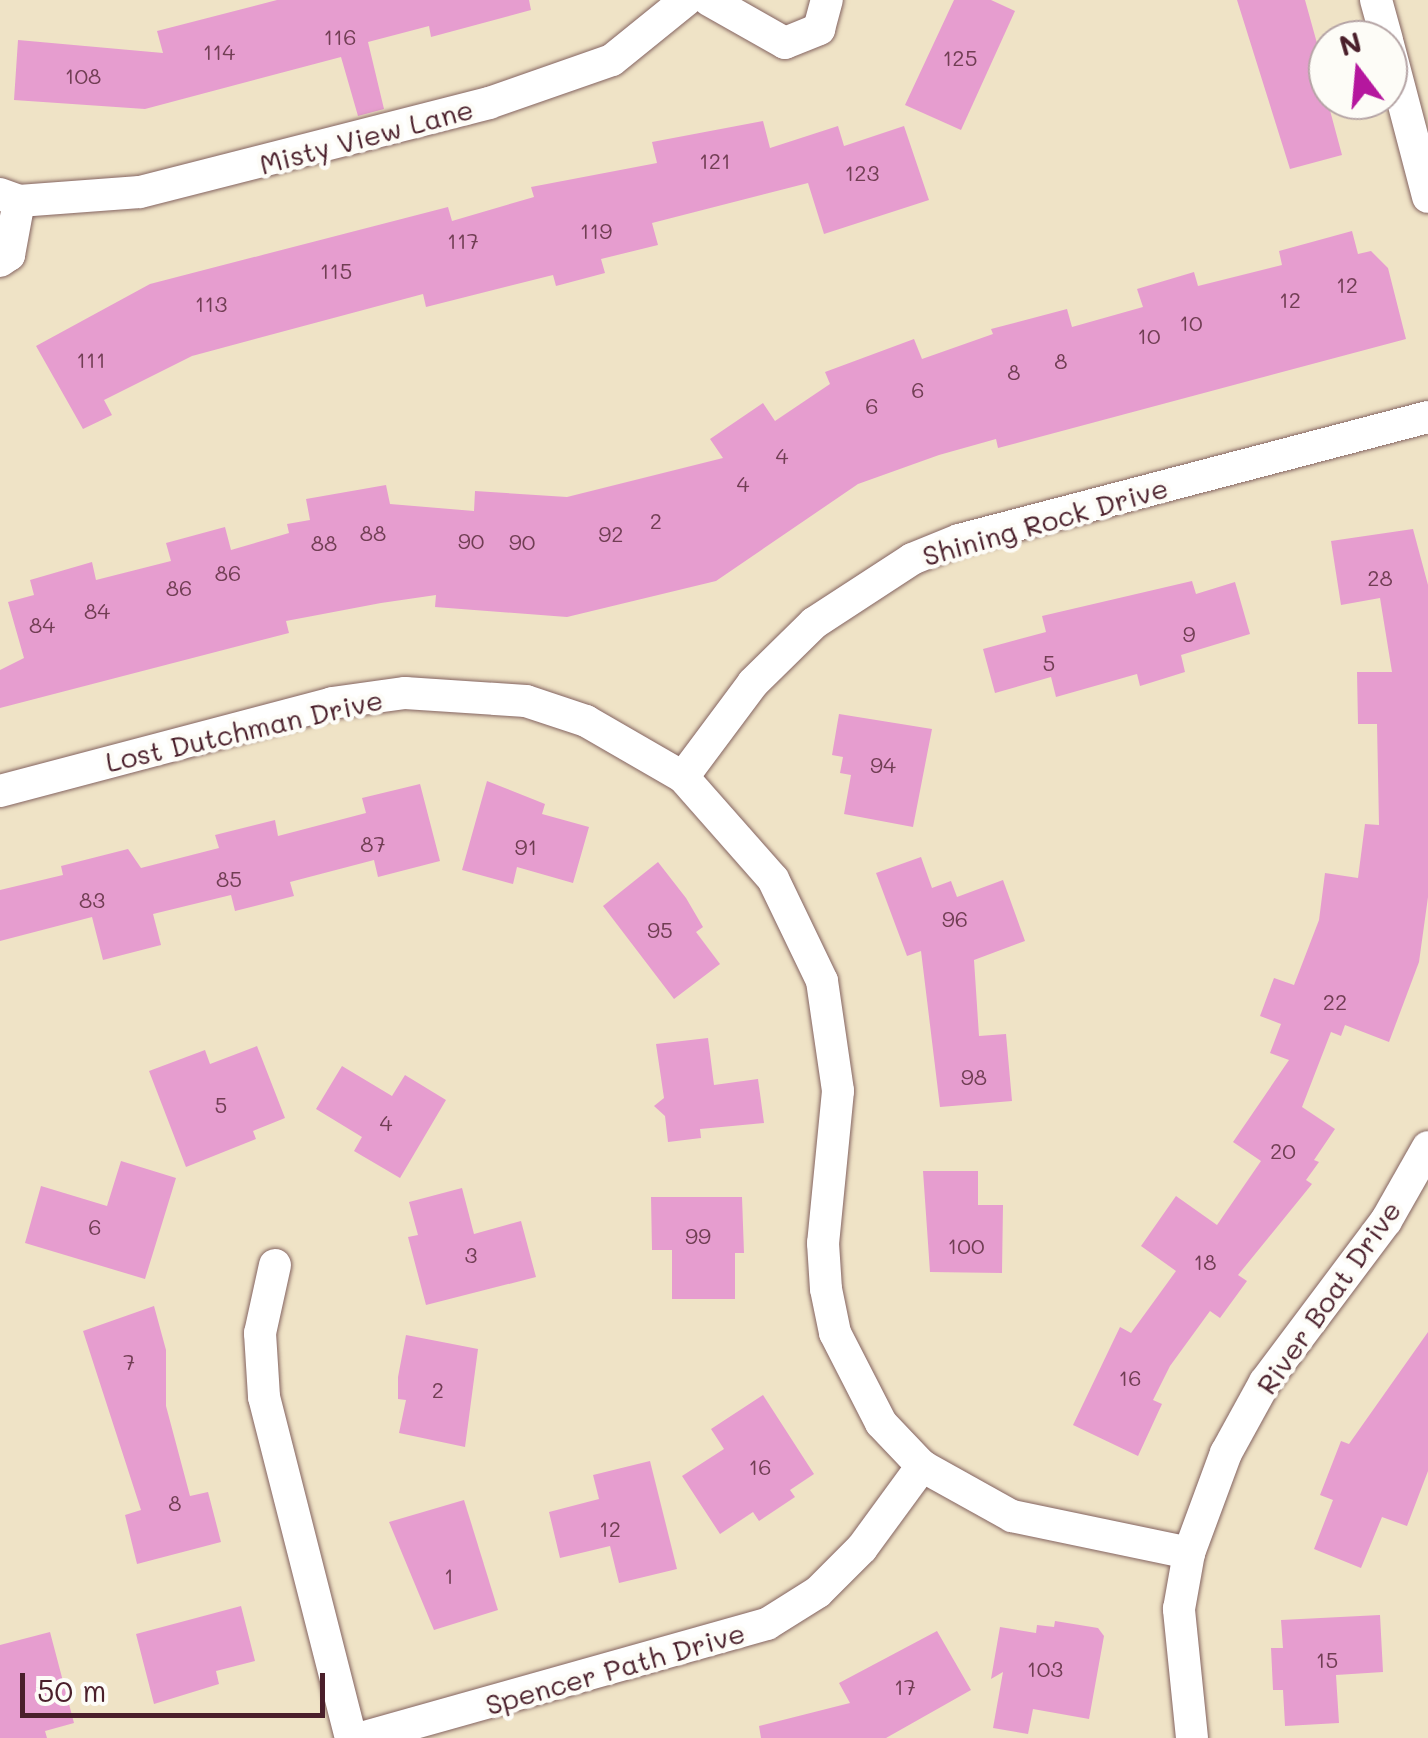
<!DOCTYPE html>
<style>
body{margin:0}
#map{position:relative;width:1428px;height:1738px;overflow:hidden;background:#efe3c6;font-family:Mali,sans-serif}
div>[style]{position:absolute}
.building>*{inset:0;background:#e69dcf}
.roads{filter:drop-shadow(0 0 2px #846461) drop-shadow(0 0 2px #846461)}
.minor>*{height:32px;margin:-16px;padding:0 16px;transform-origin:16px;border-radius:16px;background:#fff}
span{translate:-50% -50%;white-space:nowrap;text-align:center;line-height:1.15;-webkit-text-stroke:9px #fdfcf7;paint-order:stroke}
.number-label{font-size:22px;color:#713e54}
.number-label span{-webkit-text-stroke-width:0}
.street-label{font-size:28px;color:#4a1f2b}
.north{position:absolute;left:1308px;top:20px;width:100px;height:100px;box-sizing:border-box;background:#fdfcf7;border:2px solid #b5a4a5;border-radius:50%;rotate:344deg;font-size:28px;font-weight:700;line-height:40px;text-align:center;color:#4a1f2b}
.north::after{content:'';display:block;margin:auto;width:35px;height:45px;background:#b5179e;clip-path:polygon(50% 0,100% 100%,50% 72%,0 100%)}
.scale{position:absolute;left:20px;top:1673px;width:305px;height:45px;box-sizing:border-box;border:5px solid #4a1f2b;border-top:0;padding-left:12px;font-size:30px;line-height:35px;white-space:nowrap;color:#4a1f2b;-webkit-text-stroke:8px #fdfcf7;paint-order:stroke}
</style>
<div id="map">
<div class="building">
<i style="clip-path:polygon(277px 0,529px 0,531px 10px,431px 37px,429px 26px,368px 42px,384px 109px,358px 116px,341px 57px,145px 109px,14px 100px,18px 40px,163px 53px,157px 31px)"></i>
<i style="clip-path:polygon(954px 0,991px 0,1015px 11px,961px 130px,905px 105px)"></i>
<i style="clip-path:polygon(1237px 0,1305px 0,1320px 54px,1328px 52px,1328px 103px,1342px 155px,1290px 169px)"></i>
<i style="clip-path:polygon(763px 121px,770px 148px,838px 126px,844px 146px,904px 126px,929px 200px,824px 234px,808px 183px,652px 223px,658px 245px,601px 259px,605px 273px,556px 286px,553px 275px,426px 307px,423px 294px,192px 356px,104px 400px,112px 415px,83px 429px,36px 346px,150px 284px,448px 207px,452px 221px,534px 197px,531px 187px,657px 163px,652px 142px)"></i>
<i style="clip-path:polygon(1352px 231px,1358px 254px,1371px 251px,1388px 268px,1406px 339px,998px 448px,996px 439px,939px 455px,858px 484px,716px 581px,567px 617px,435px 607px,436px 595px,381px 603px,286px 621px,289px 633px,0 708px,0 670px,24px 658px,8px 602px,34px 595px,30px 580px,92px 562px,96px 580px,171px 561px,166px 543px,225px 527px,231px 550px,289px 533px,287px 524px,310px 520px,306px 499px,386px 485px,390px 504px,474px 511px,475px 491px,567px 497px,723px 458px,710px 439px,763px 403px,775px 421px,830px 384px,825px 372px,914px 339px,922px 359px,993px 334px,991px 329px,1067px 309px,1072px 327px,1143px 307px,1137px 289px,1194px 272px,1198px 286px,1282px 265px,1279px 251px)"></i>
<i style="clip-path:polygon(1413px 529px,1428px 585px,1428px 897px,1419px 962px,1389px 1042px,1345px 1025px,1341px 1036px,1331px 1032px,1302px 1107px,1335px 1129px,1314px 1160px,1319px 1162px,1306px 1180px,1312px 1184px,1238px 1275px,1247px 1281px,1220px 1318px,1210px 1311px,1170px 1366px,1153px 1400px,1162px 1404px,1138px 1456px,1073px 1425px,1120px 1327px,1131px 1333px,1176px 1271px,1141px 1246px,1176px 1196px,1217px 1225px,1261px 1161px,1233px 1142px,1289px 1060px,1270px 1053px,1281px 1024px,1260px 1016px,1274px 978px,1294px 985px,1319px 920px,1325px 873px,1358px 878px,1365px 824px,1379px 825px,1377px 724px,1358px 724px,1357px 672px,1392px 672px,1380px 598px,1341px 605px,1331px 541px)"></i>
<i style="clip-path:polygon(1192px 581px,1196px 594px,1235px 582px,1250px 634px,1181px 655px,1185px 672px,1140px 686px,1137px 674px,1056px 697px,1051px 677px,995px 693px,983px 649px,1046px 632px,1042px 616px)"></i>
<i style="clip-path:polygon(839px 714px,932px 729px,913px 827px,844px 814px,851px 775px,840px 773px,843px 757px,832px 755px)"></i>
<i style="clip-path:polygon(487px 781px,545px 804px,542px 814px,589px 827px,573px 883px,517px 867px,513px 884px,462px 870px)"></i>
<i style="clip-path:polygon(420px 784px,440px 861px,378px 877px,374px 860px,290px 882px,294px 896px,235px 911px,231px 895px,153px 914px,161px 945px,103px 960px,92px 917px,0 941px,0 890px,63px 875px,61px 866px,128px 849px,141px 868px,219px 848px,215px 835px,275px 820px,278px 836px,366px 813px,362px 798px)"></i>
<i style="clip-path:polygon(921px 857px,932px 888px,951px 881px,957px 897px,1003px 880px,1025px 941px,974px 960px,979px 1036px,1006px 1034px,1012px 1101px,940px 1107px,921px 951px,907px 956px,876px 873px)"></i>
<i style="clip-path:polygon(658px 862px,686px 898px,703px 927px,696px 932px,720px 964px,674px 999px,603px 906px)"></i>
<i style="clip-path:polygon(708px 1038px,714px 1085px,758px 1079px,764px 1123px,700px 1129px,701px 1138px,668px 1142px,665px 1116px,654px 1106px,664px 1098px,656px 1044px)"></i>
<i style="clip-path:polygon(257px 1046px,285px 1118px,253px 1131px,256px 1139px,186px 1167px,149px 1071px,205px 1050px,210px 1064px)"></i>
<i style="clip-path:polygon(342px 1066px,392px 1096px,405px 1075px,446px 1100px,400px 1178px,354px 1151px,362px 1137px,316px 1109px)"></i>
<i style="clip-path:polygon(121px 1161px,176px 1178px,145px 1279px,25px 1243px,41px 1186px,107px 1206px)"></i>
<i style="clip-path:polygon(923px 1171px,978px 1171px,978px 1205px,1003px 1205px,1002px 1273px,930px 1272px)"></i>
<i style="clip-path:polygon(462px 1188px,474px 1234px,521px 1221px,536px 1277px,426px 1305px,408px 1237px,418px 1235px,409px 1202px)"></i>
<i style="clip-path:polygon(651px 1197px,742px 1197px,744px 1253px,735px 1253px,735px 1299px,672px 1299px,672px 1250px,652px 1250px)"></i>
<i style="clip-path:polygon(154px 1306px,166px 1350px,166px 1406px,190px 1496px,208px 1492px,221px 1542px,137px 1564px,125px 1515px,141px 1510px,83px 1331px)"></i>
<i style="clip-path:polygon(1428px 1332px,1428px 1471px,1407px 1526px,1382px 1517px,1361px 1568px,1314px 1549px,1333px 1500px,1320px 1495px,1341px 1441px,1349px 1444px)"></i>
<i style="clip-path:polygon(406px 1335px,478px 1349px,465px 1447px,399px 1433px,406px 1400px,398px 1399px,398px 1377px)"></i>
<i style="clip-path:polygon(763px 1395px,814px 1474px,790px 1490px,795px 1497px,759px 1521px,753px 1512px,720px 1534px,682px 1476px,724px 1449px,711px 1429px)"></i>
<i style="clip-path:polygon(650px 1461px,677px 1569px,619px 1583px,610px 1546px,560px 1558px,549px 1512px,599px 1499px,593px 1475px)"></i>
<i style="clip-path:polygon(464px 1500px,498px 1610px,434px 1630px,389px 1522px)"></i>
<i style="clip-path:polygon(241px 1606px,255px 1661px,216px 1671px,219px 1684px,154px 1704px,136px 1634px)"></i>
<i style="clip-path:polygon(1380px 1615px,1383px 1672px,1336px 1675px,1339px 1723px,1285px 1726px,1283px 1690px,1273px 1690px,1271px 1648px,1283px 1648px,1281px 1620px)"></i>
<i style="clip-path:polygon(1055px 1621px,1098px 1628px,1104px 1636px,1089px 1719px,1033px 1709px,1028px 1734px,993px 1728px,1003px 1672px,991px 1679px,1000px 1627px,1036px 1633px,1037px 1625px,1054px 1627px)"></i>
<i style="clip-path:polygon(937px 1631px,971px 1690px,886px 1738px,761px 1738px,759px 1726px,850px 1703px,839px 1683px)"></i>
<i style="clip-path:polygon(50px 1632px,74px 1723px,45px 1731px,47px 1738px,0 1738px,0 1645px)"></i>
</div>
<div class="roads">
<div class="minor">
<i style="left:709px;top:0;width:87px;rotate:29.5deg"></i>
<i style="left:785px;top:43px;width:37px;rotate:-22deg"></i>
<i style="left:819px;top:29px;width:30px;rotate:-75deg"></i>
<i style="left:1376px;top:0;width:41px;rotate:74.6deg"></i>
<i style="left:1388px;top:44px;width:158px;rotate:75.3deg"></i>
<i style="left:0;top:194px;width:20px;rotate:20deg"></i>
<i style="left:19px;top:201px;width:121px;rotate:-4.3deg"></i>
<i style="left:140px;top:192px;width:360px;rotate:-14.3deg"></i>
<i style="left:489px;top:103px;width:130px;rotate:-19.3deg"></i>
<i style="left:612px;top:60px;width:95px;rotate:-39deg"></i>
<i style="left:0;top:261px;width:11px;rotate:-34deg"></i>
<i style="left:9px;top:255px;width:55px;rotate:-79.5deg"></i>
<i style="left:683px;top:777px;width:117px;rotate:-53.3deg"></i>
<i style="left:753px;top:683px;width:86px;rotate:-44.5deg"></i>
<i style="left:814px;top:623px;width:117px;rotate:-33.1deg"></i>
<i style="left:912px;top:559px;width:51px;rotate:-22deg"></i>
<i style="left:959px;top:540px;width:485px;rotate:-14.7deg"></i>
<i style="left:0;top:791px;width:343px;rotate:-14.8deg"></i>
<i style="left:332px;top:703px;width:74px;rotate:-7.8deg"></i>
<i style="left:405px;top:693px;width:121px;rotate:3.8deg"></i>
<i style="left:526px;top:701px;width:63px;rotate:18.4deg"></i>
<i style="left:586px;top:721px;width:112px;rotate:30deg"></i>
<i style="left:683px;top:777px;width:136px;rotate:48.6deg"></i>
<i style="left:773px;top:879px;width:113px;rotate:64.3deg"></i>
<i style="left:822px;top:981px;width:111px;rotate:81.7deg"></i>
<i style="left:838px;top:1091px;width:153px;rotate:95.6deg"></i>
<i style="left:823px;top:1243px;width:46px;rotate:86.3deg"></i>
<i style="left:826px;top:1289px;width:45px;rotate:78.4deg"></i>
<i style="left:835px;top:1333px;width:101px;rotate:62.9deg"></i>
<i style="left:881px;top:1423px;width:59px;rotate:46.4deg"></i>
<i style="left:922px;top:1466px;width:103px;rotate:29.1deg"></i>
<i style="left:1012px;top:1516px;width:181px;rotate:11.8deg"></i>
<i style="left:275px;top:1265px;width:70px;rotate:102.4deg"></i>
<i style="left:260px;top:1333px;width:64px;rotate:86.4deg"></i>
<i style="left:264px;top:1397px;width:352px;rotate:75.7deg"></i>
<i style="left:361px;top:1738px;width:422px;rotate:-15.7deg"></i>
<i style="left:767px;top:1624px;width:60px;rotate:-32.1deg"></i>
<i style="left:818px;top:1592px;width:62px;rotate:-45deg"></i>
<i style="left:862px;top:1548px;width:102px;rotate:-53.8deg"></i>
<i style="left:1192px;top:1738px;width:130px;rotate:-95.8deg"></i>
<i style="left:1179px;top:1609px;width:57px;rotate:-79.9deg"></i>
<i style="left:1189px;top:1553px;width:107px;rotate:-69.7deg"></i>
<i style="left:1226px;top:1453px;width:81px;rotate:-61.2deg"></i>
<i style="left:1265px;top:1382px;width:201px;rotate:-53.1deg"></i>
<i style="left:1386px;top:1221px;width:85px;rotate:-60.4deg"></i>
</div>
</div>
<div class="number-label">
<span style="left:340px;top:37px">116</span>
<span style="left:219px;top:52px">114</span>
<span style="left:960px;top:58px">125</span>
<span style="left:83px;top:76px">108</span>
<span style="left:715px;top:161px">121</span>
<span style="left:862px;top:173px">123</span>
<span style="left:596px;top:231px">119</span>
<span style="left:463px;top:241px">117</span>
<span style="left:336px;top:271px">115</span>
<span style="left:1347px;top:285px">12</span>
<span style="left:1290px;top:300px">12</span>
<span style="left:211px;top:304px">113</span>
<span style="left:1191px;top:323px">10</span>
<span style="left:1149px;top:336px">10</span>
<span style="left:91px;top:360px">111</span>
<span style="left:1061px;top:361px">8</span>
<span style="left:1014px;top:372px">8</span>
<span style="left:918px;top:390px">6</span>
<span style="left:872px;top:406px">6</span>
<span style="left:782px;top:456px">4</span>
<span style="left:743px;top:484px">4</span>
<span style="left:656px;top:521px">2</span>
<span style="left:373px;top:533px">88</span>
<span style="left:611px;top:534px">92</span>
<span style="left:471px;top:541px">90</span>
<span style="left:522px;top:542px">90</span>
<span style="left:324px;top:543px">88</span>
<span style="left:228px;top:573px">86</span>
<span style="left:1380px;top:578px">28</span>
<span style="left:179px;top:588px">86</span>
<span style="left:97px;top:611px">84</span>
<span style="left:42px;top:625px">84</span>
<span style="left:1189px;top:634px">9</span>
<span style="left:1049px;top:663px">5</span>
<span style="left:883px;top:765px">94</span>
<span style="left:373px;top:844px">87</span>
<span style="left:526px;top:847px">91</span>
<span style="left:229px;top:879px">85</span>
<span style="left:92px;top:900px">83</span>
<span style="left:955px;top:919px">96</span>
<span style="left:660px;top:930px">95</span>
<span style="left:1335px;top:1002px">22</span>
<span style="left:974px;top:1077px">98</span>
<span style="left:221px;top:1105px">5</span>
<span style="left:386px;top:1123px">4</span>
<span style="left:1283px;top:1151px">20</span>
<span style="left:95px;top:1227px">6</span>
<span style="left:698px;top:1236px">99</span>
<span style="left:966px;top:1246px">100</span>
<span style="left:471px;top:1255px">3</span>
<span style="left:1205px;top:1262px">18</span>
<span style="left:129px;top:1362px">7</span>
<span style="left:1130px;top:1378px">16</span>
<span style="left:438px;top:1390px">2</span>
<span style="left:760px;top:1467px">16</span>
<span style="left:175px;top:1503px">8</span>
<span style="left:610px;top:1529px">12</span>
<span style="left:449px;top:1576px">1</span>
<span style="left:1327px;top:1660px">15</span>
<span style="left:1045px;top:1669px">103</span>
<span style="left:905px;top:1687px">17</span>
</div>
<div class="street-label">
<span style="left:366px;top:136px;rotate:-15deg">Misty View Lane</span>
<span style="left:1045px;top:521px;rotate:-16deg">Shining Rock Drive</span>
<span style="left:244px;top:730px;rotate:-13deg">Lost Dutchman Drive</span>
<span style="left:1328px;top:1297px;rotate:-55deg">River Boat Drive</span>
<span style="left:615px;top:1668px;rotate:-16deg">Spencer Path Drive</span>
</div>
<div class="north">N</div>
<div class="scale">50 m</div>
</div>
